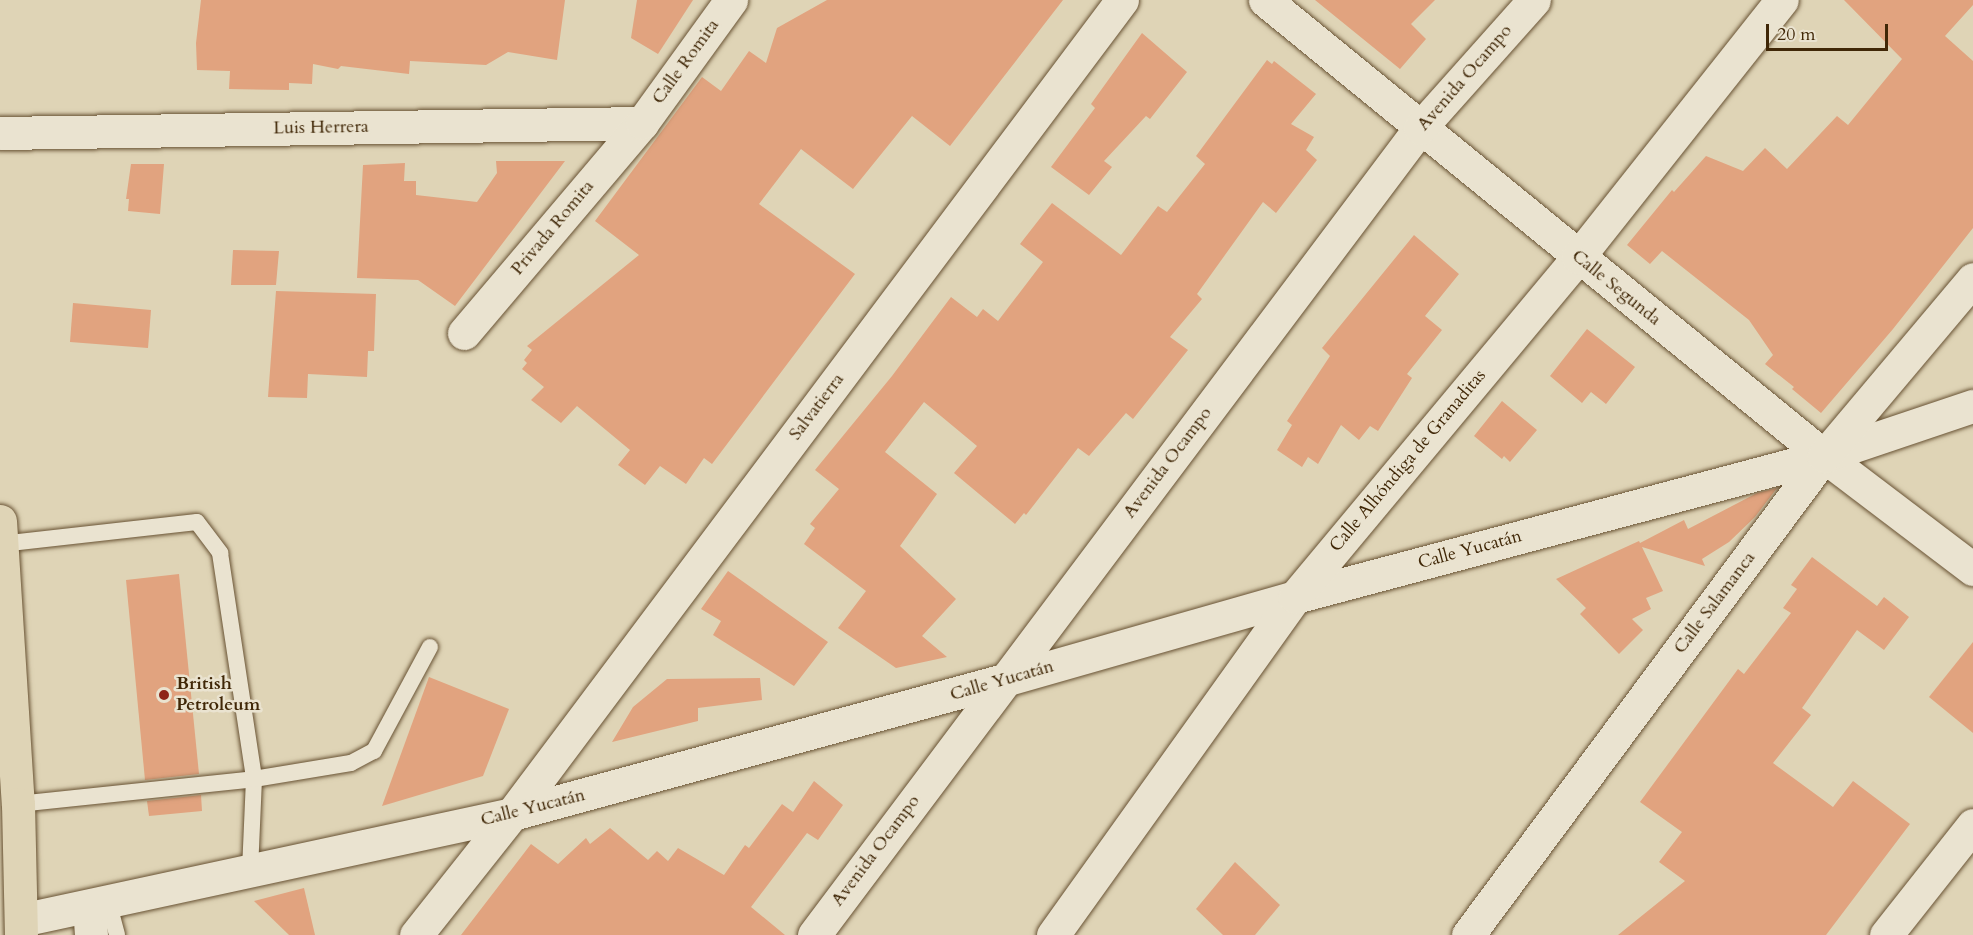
<!DOCTYPE html>
<meta charset="utf-8">
<style>
body{margin:0}
#map{position:relative;width:1973px;height:935px;overflow:hidden;background:#dfd4b6;font-family:Cardo,serif}
div>[style]{position:absolute}
.building>*{inset:0;background:#e1a37f}
.roads{filter:drop-shadow(0 0 2px #685233) drop-shadow(0 0 2px #685233)}
.service>*{height:16px;margin:-8px;padding:0 8px;transform-origin:8px;border-radius:8px;background:#eae3d0}
.minor>*{height:33px;margin:-16.5px;padding:0 16.5px;transform-origin:16.5px;border-radius:16.5px;background:#eae3d0}
.primary>*{height:33px;margin:-16.5px;padding:0 16.5px;transform-origin:16.5px;border-radius:16.5px;background:#dfd4b6}
.dots>*{width:16px;height:16px;translate:-50% -50%;box-sizing:border-box;border:3px solid #eae3d0;border-radius:50%}
span{translate:-50% -50%;white-space:nowrap;text-align:center;line-height:1.15;-webkit-text-stroke:5px #eae3d0;paint-order:stroke}
.street-label{font-size:18px;color:#402707}
.poi-label{font-size:18px;color:#402707;font-weight:700}
.left{translate:0 -50%;text-align:left}
.scale{position:absolute;left:1766px;top:24px;width:122px;height:27px;box-sizing:border-box;border:3px solid #402707;border-top:0;padding-left:8px;font-size:18px;line-height:21px;white-space:nowrap;color:#402707;-webkit-text-stroke:4px #eae3d0;paint-order:stroke}
</style>
<div id="map">
<div class="building">
<i style="clip-path:polygon(201px 0,565px 0,557px 60px,508px 52px,486px 65px,410px 61px,409px 74px,341px 66px,338px 69px,313px 64px,312px 84px,289px 83px,289px 90px,229px 89px,230px 71px,197px 70px,196px 43px)"></i>
<i style="clip-path:polygon(637px 0,693px 0,658px 54px,631px 38px)"></i>
<i style="clip-path:polygon(827px 0,1063px 0,950px 146px,912px 116px,853px 189px,801px 149px,759px 204px,855px 274px,712px 464px,704px 458px,686px 484px,660px 466px,645px 485px,618px 465px,630px 450px,577px 406px,561px 423px,531px 400px,544px 387px,522px 369px,527px 363px,524px 360px,532px 350px,527px 346px,639px 255px,595px 221px,702px 77px,721px 91px,749px 51px,766px 63px,777px 28px)"></i>
<i style="clip-path:polygon(1315px 0,1435px 0,1411px 24px,1426px 39px,1400px 69px)"></i>
<i style="clip-path:polygon(1844px 0,1973px 0,1973px 5px,1945px 36px,1973px 61px,1973px 228px,1893px 329px,1821px 413px,1792px 389px,1794px 387px,1765px 364px,1773px 355px,1749px 320px,1662px 251px,1650px 264px,1627px 245px,1672px 190px,1674px 192px,1706px 156px,1743px 171px,1765px 148px,1787px 169px,1837px 116px,1848px 125px,1902px 59px)"></i>
<i style="clip-path:polygon(1142px 33px,1187px 72px,1150px 119px,1146px 116px,1104px 161px,1112px 167px,1089px 195px,1051px 167px,1095px 108px,1091px 104px)"></i>
<i style="clip-path:polygon(1267px 60px,1272px 64px,1274px 61px,1316px 94px,1291px 124px,1314px 137px,1306px 150px,1317px 160px,1276px 213px,1263px 202px,1197px 294px,1202px 299px,1170px 337px,1188px 350px,1133px 419px,1126px 413px,1089px 456px,1078px 448px,1026px 515px,1024px 513px,1015px 524px,954px 473px,977px 446px,924px 402px,885px 452px,937px 494px,900px 546px,956px 599px,922px 636px,947px 657px,896px 668px,838px 628px,866px 591px,804px 544px,815px 528px,810px 524px,839px 489px,815px 470px,892px 376px,951px 297px,977px 317px,983px 309px,998px 321px,1043px 262px,1020px 244px,1052px 203px,1121px 255px,1158px 206px,1167px 212px,1205px 164px,1196px 156px)"></i>
<i style="clip-path:polygon(496px 161px,565px 161px,455px 306px,418px 280px,357px 278px,363px 165px,405px 163px,404px 181px,416px 181px,416px 195px,477px 202px,497px 173px)"></i>
<i style="clip-path:polygon(131px 164px,164px 164px,160px 214px,128px 211px,129px 199px,126px 199px)"></i>
<i style="clip-path:polygon(1414px 235px,1459px 274px,1425px 316px,1442px 330px,1407px 374px,1412px 378px,1378px 431px,1370px 426px,1359px 440px,1341px 425px,1318px 464px,1308px 457px,1302px 467px,1277px 450px,1292px 425px,1287px 421px,1330px 356px,1322px 348px)"></i>
<i style="clip-path:polygon(233px 250px,279px 251px,276px 285px,231px 285px)"></i>
<i style="clip-path:polygon(276px 291px,376px 294px,374px 351px,368px 351px,367px 377px,308px 374px,307px 398px,268px 397px)"></i>
<i style="clip-path:polygon(73px 303px,151px 310px,148px 348px,70px 342px)"></i>
<i style="clip-path:polygon(1587px 329px,1635px 367px,1606px 404px,1591px 392px,1582px 403px,1550px 376px)"></i>
<i style="clip-path:polygon(1502px 401px,1537px 430px,1510px 462px,1504px 456px,1502px 459px,1474px 436px)"></i>
<i style="clip-path:polygon(1777px 488px,1755px 517px,1729px 542px,1702px 559px,1705px 566px,1642px 547px,1663px 591px,1646px 598px,1651px 609px,1632px 619px,1643px 630px,1619px 654px,1580px 614px,1586px 608px,1556px 579px,1639px 541px,1640px 543px,1684px 520px,1688px 529px,1757px 493px)"></i>
<i style="clip-path:polygon(1812px 557px,1877px 606px,1884px 597px,1909px 617px,1884px 650px,1857px 630px,1802px 708px,1811px 715px,1773px 763px,1833px 807px,1853px 781px,1910px 824px,1826px 935px,1618px 935px,1685px 881px,1659px 862px,1682px 832px,1640px 802px,1738px 669px,1744px 674px,1791px 613px,1783px 608px,1797px 589px,1791px 585px)"></i>
<i style="clip-path:polygon(728px 571px,828px 642px,794px 686px,713px 635px,721px 621px,701px 609px)"></i>
<i style="clip-path:polygon(179px 574px,199px 774px,145px 780px,126px 580px)"></i>
<i style="clip-path:polygon(1973px 642px,1973px 733px,1929px 697px)"></i>
<i style="clip-path:polygon(429px 677px,509px 709px,483px 776px,382px 806px)"></i>
<i style="clip-path:polygon(760px 678px,762px 700px,698px 708px,698px 721px,612px 742px,633px 707px,667px 679px)"></i>
<i style="clip-path:polygon(814px 781px,843px 805px,818px 840px,807px 833px,751px 907px,785px 935px,461px 935px,531px 844px,558px 864px,586px 838px,590px 844px,610px 828px,648px 860px,657px 851px,668px 861px,678px 848px,724px 875px,745px 845px,749px 848px,782px 804px,793px 812px)"></i>
<i style="clip-path:polygon(201px 795px,202px 811px,149px 816px,147px 801px)"></i>
<i style="clip-path:polygon(1235px 862px,1280px 905px,1255px 935px,1223px 935px,1196px 909px)"></i>
<i style="clip-path:polygon(304px 888px,315px 935px,289px 935px,254px 901px)"></i>
</div>
<div class="roads">
<div class="service">
<i style="left:1px;top:544px;width:197px;rotate:-6.4deg"></i>
<i style="left:197px;top:522px;width:39px;rotate:53deg"></i>
<i style="left:220px;top:553px;width:229px;rotate:81.4deg"></i>
<i style="left:254px;top:779px;width:92px;rotate:92.5deg"></i>
<i style="left:18px;top:804px;width:237px;rotate:-6deg"></i>
<i style="left:254px;top:779px;width:98px;rotate:-9.4deg"></i>
<i style="left:351px;top:763px;width:26px;rotate:-28deg"></i>
<i style="left:374px;top:751px;width:118px;rotate:-61.7deg"></i>
<i style="left:108px;top:901px;width:35px;rotate:75deg"></i>
</div>
<div class="minor">
<i style="left:1265px;top:0;width:721px;rotate:39.21deg"></i>
<i style="left:1824px;top:456px;width:187px;rotate:37.2deg"></i>
<i style="left:0;top:133px;width:642px;rotate:-0.89deg"></i>
<i style="left:464px;top:333px;width:275px;rotate:-49.7deg"></i>
<i style="left:642px;top:123px;width:152px;rotate:-54.1deg"></i>
<i style="left:89px;top:906px;width:29px;rotate:86deg"></i>
<i style="left:21px;top:920px;width:502px;rotate:-12.18deg"></i>
<i style="left:512px;top:814px;width:510px;rotate:-15.24deg"></i>
<i style="left:1004px;top:680px;width:303px;rotate:-15.9deg"></i>
<i style="left:1295px;top:597px;width:547px;rotate:-14.92deg"></i>
<i style="left:1824px;top:456px;width:157px;rotate:-18.6deg"></i>
<i style="left:416px;top:935px;width:154px;rotate:-51.6deg"></i>
<i style="left:512px;top:814px;width:1017px;rotate:-53.15deg"></i>
<i style="left:814px;top:935px;width:1009px;rotate:-53.1deg"></i>
<i style="left:1420px;top:128px;width:171px;rotate:-48.3deg"></i>
<i style="left:1053px;top:935px;width:416px;rotate:-54.4deg"></i>
<i style="left:1295px;top:597px;width:442px;rotate:-50.2deg"></i>
<i style="left:1578px;top:257px;width:328px;rotate:-51.6deg"></i>
<i style="left:1468px;top:935px;width:597px;rotate:-53.38deg"></i>
<i style="left:1824px;top:456px;width:231px;rotate:-49.9deg"></i>
<i style="left:1886px;top:935px;width:140px;rotate:-51.7deg"></i>
</div>
<div class="primary">
<i style="left:0;top:521px;width:284px;rotate:86.4deg"></i>
<i style="left:18px;top:804px;width:131px;rotate:88.7deg"></i>
</div>
</div>
<div class="dots">
<i style="left:164px;top:695px;background:#8f2418"></i>
</div>
<div class="street-label">
<span style="left:686px;top:62px;rotate:-54deg">Calle Romita</span>
<span style="left:1465px;top:78px;rotate:-49deg">Avenida Ocampo</span>
<span style="left:321px;top:128px;rotate:-1deg">Luis Herrera</span>
<span style="left:553px;top:228px;rotate:-50deg">Privada Romita</span>
<span style="left:1616px;top:288px;rotate:39deg">Calle Segunda</span>
<span style="left:817px;top:407px;rotate:-53deg">Salvatierra</span>
<span style="left:1408px;top:461px;rotate:-50deg">Calle Alhóndiga de Granaditas</span>
<span style="left:1168px;top:463px;rotate:-53deg">Avenida Ocampo</span>
<span style="left:1470px;top:550px;rotate:-15deg">Calle Yucatán</span>
<span style="left:1715px;top:603px;rotate:-53deg">Calle Salamanca</span>
<span style="left:1002px;top:681px;rotate:-16deg">Calle Yucatán</span>
<span style="left:533px;top:808px;rotate:-14deg">Calle Yucatán</span>
<span style="left:876px;top:851px;rotate:-53deg">Avenida Ocampo</span>
</div>
<div class="poi-label">
<span class="left" style="left:176px;top:695px">British<br>Petroleum</span>
</div>
<div class="scale">20 m</div>
</div>
